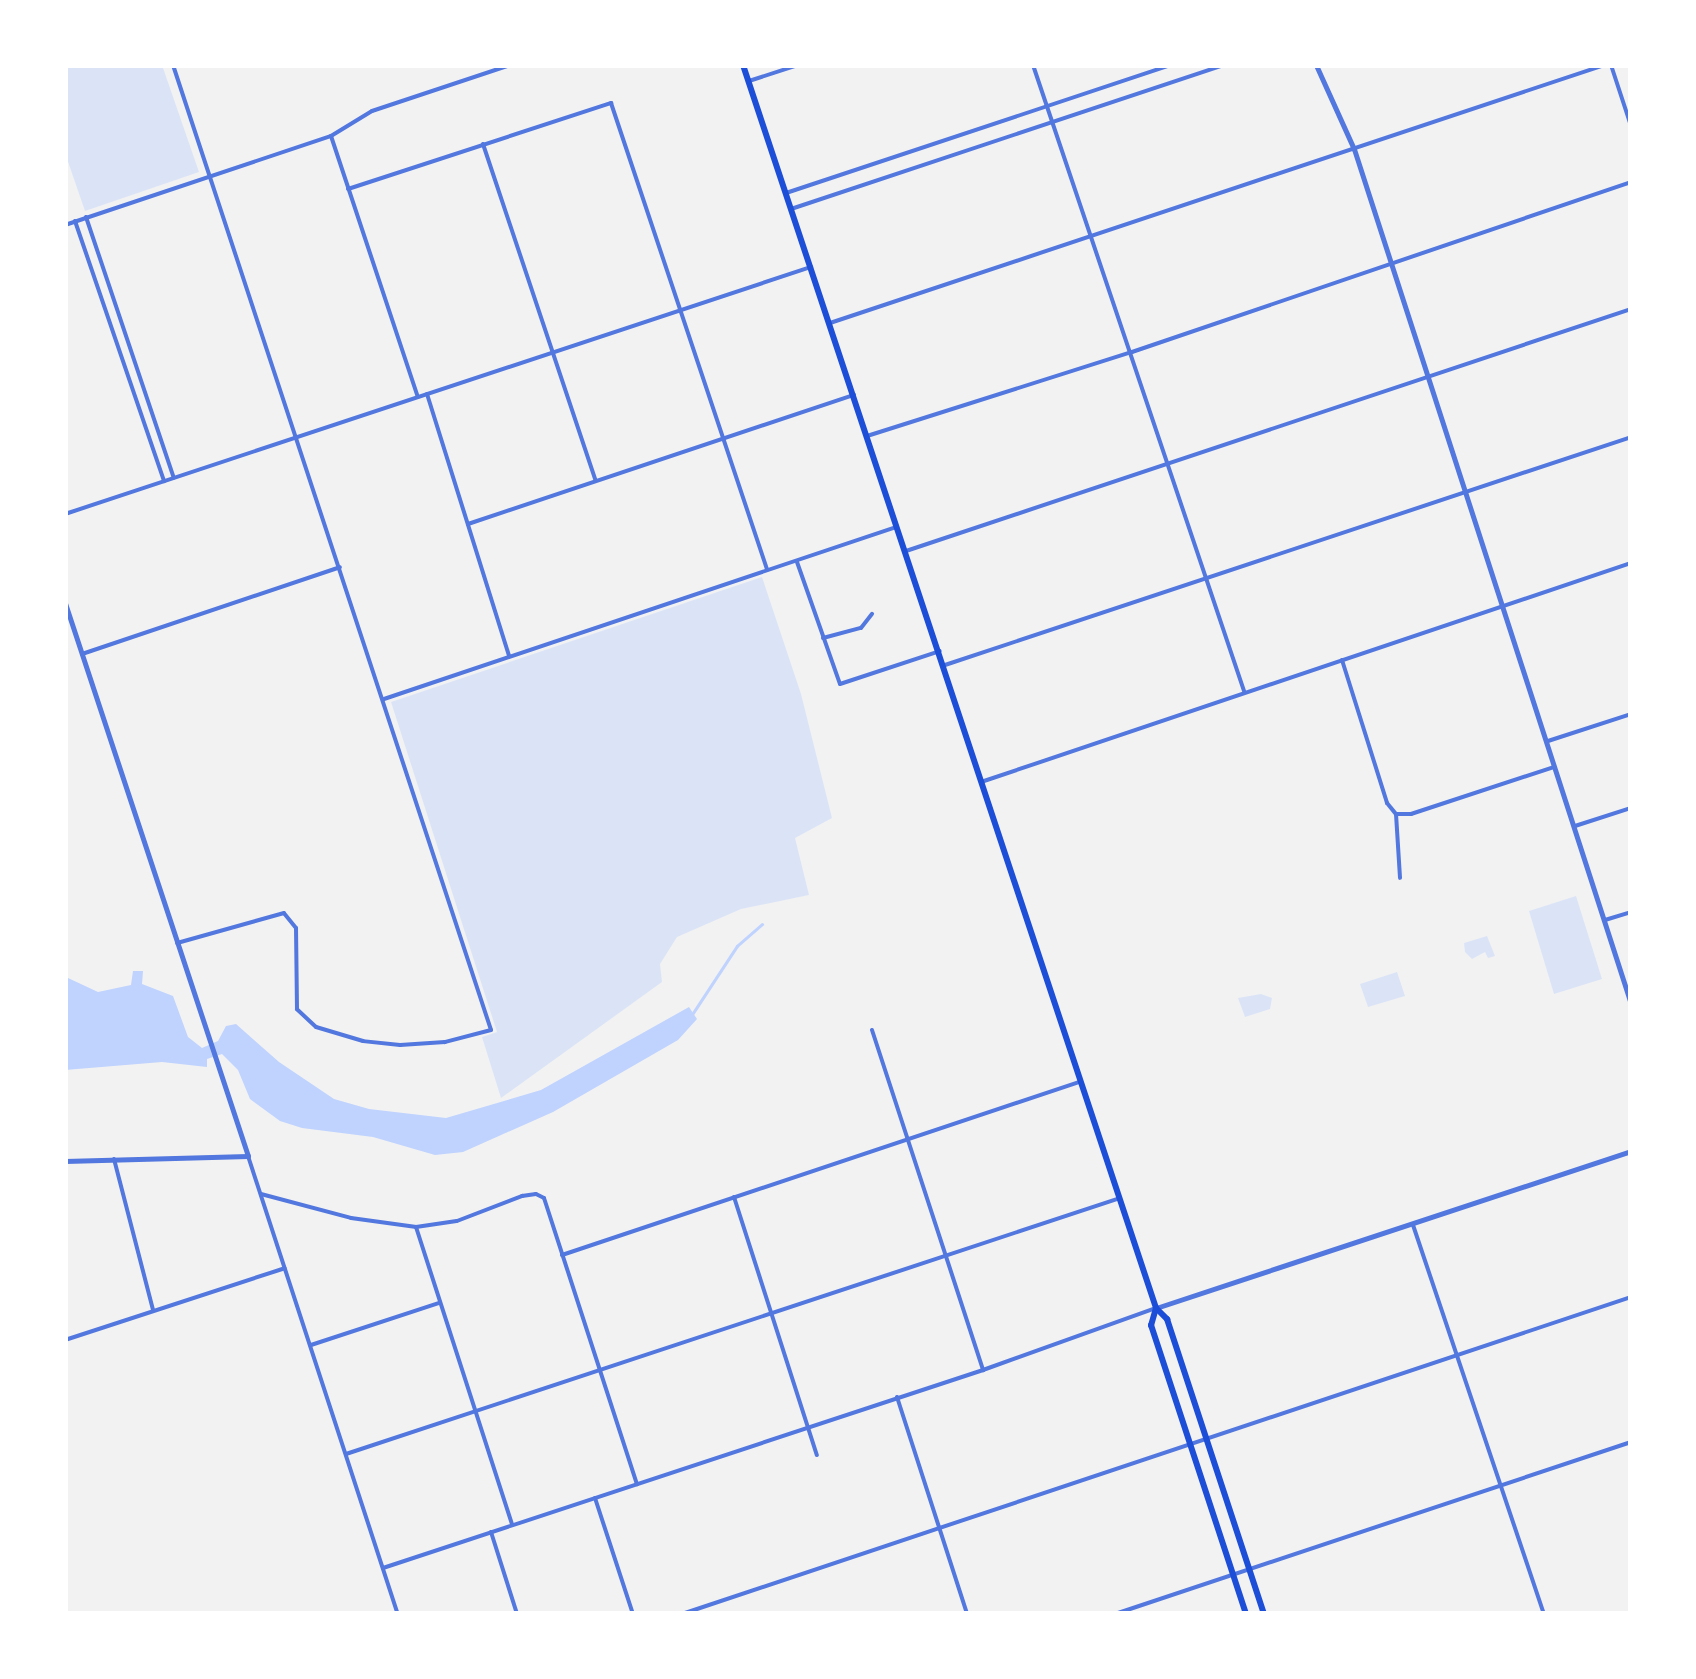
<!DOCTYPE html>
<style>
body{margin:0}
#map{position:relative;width:1696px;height:1679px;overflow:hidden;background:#f2f2f2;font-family:Figtree,sans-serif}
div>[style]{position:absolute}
.green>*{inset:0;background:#dbe4f7}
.water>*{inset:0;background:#bfd3fe}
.stream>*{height:2.5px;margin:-1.25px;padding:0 1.25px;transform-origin:1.25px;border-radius:1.25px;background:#bfd3fe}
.minor>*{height:4px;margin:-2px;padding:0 2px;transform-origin:2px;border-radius:2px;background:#5277de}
.tertiary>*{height:5px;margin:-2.5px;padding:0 2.5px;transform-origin:2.5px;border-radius:2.5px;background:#5277de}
.secondary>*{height:6px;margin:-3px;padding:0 3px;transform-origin:3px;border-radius:3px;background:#1d4ed8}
span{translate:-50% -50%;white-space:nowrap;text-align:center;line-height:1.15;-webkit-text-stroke:10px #fff;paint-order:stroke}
.frame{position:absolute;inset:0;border:68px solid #fff;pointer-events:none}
</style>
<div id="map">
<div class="green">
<i style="clip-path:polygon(65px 65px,162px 65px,199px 172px,85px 211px,65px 153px)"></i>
<i style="clip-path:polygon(762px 577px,801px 694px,832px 818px,795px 838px,809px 895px,741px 909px,677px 937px,660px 964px,662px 982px,501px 1098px,482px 1037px,497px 1032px,391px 702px)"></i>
<i style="clip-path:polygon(1576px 896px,1602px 979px,1554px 994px,1529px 911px)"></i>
<i style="clip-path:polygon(1487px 936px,1495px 956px,1488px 958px,1485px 952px,1472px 959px,1465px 952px,1464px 943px)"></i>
<i style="clip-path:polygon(1397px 972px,1405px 996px,1368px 1007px,1360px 984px)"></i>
<i style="clip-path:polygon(1261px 994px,1272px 998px,1270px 1009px,1245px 1017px,1238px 998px)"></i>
</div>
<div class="water">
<i style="clip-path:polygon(133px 971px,143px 971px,142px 984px,173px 996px,188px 1037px,202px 1048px,218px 1041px,226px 1026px,236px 1024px,279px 1062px,334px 1099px,369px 1109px,446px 1118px,541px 1090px,689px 1007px,697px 1019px,678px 1040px,553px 1112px,463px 1152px,435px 1155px,373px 1137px,302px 1128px,280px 1121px,250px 1099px,238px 1070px,222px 1054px,207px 1059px,207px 1067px,162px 1062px,65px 1070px,68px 978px,98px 992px,131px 985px)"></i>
</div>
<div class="stream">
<i style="left:693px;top:1013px;width:80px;rotate:-56.7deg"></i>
<i style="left:737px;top:946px;width:33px;rotate:-41deg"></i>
</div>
<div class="minor">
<i style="left:173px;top:65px;width:1016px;rotate:71.76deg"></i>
<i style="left:491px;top:1030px;width:48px;rotate:165.4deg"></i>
<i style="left:445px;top:1042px;width:45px;rotate:176.2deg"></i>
<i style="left:400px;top:1045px;width:37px;rotate:-174deg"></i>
<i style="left:363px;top:1041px;width:49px;rotate:-163.4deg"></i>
<i style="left:316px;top:1027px;width:26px;rotate:-137deg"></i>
<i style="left:297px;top:1009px;width:81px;rotate:-90.7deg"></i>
<i style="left:296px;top:928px;width:19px;rotate:-129deg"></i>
<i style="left:284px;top:913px;width:111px;rotate:164.3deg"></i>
<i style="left:1033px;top:65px;width:661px;rotate:71.37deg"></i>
<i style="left:1611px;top:65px;width:64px;rotate:71.8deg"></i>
<i style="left:749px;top:81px;width:52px;rotate:-18.1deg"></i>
<i style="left:331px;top:136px;width:275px;rotate:71.6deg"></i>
<i style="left:483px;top:144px;width:355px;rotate:71.5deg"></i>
<i style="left:348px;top:189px;width:277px;rotate:-18.1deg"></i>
<i style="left:611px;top:103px;width:492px;rotate:71.5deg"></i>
<i style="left:786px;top:193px;width:405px;rotate:-18.4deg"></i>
<i style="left:791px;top:209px;width:455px;rotate:-18.4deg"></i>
<i style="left:86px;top:217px;width:275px;rotate:71.4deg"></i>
<i style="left:75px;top:221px;width:275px;rotate:71.1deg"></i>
<i style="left:65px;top:225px;width:280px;rotate:-18.5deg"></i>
<i style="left:331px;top:136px;width:48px;rotate:-31.4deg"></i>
<i style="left:372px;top:111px;width:145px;rotate:-18.4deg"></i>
<i style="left:830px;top:323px;width:816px;rotate:-18.43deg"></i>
<i style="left:427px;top:394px;width:275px;rotate:72.6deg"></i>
<i style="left:867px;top:436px;width:278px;rotate:-17.6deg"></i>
<i style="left:1132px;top:352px;width:527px;rotate:-18.81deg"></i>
<i style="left:65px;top:514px;width:786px;rotate:-18.32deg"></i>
<i style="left:468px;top:524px;width:407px;rotate:-18.5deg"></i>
<i style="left:906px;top:551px;width:764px;rotate:-18.46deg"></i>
<i style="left:797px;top:562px;width:129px;rotate:70.6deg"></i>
<i style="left:840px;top:684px;width:105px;rotate:-18.3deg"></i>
<i style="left:823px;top:638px;width:39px;rotate:-15deg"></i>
<i style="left:861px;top:628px;width:18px;rotate:-52deg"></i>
<i style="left:82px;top:654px;width:272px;rotate:-18.6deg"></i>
<i style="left:1342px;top:660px;width:150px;rotate:72.5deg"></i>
<i style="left:1387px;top:803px;width:14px;rotate:51deg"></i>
<i style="left:945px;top:665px;width:723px;rotate:-18.38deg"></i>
<i style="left:384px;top:699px;width:540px;rotate:-18.57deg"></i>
<i style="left:1548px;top:741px;width:87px;rotate:-18deg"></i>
<i style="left:984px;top:781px;width:683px;rotate:-18.62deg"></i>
<i style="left:1396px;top:814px;width:15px"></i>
<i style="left:1411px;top:814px;width:151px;rotate:-18.2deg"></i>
<i style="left:1396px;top:814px;width:64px;rotate:86.4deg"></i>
<i style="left:1575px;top:826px;width:59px;rotate:-17.8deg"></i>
<i style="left:1605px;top:920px;width:27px;rotate:-17deg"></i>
<i style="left:872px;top:1030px;width:358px;rotate:71.9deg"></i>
<i style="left:248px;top:1156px;width:482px;rotate:71.9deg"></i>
<i style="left:114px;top:1159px;width:156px;rotate:75.5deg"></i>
<i style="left:261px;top:1194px;width:93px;rotate:14.9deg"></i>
<i style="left:351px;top:1218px;width:66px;rotate:7.9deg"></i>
<i style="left:416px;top:1227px;width:41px;rotate:-8.3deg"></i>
<i style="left:457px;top:1221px;width:70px;rotate:-21deg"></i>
<i style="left:522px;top:1196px;width:14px;rotate:-8deg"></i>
<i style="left:536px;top:1194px;width:9px;rotate:27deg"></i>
<i style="left:544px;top:1198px;width:301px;rotate:72deg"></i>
<i style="left:734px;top:1197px;width:271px;rotate:72.2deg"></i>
<i style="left:1413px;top:1225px;width:410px;rotate:71.4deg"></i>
<i style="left:416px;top:1227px;width:313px;rotate:72.1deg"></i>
<i style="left:562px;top:1255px;width:545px;rotate:-18.5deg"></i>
<i style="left:65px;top:1340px;width:231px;rotate:-18.1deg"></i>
<i style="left:311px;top:1345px;width:135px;rotate:-18.2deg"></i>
<i style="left:897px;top:1397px;width:228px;rotate:72.1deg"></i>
<i style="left:346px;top:1454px;width:815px;rotate:-18.3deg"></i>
<i style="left:595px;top:1498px;width:122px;rotate:71.9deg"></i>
<i style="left:491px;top:1532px;width:86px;rotate:72.4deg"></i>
<i style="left:383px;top:1568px;width:632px;rotate:-18.26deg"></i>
<i style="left:983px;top:1370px;width:184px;rotate:-19.7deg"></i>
<i style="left:682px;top:1614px;width:1001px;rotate:-18.47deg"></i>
<i style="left:1115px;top:1614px;width:544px;rotate:-18.43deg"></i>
</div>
<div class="tertiary">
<i style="left:1316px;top:65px;width:92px;rotate:65.7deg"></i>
<i style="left:1354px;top:149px;width:899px;rotate:72.05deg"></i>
<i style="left:65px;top:603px;width:582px;rotate:71.69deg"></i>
<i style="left:248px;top:1156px;width:183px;rotate:178.4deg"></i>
<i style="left:1156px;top:1308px;width:500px;rotate:-18.29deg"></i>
</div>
<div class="secondary">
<i style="left:743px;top:65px;width:1310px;rotate:71.62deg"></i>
<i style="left:1156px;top:1308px;width:16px;rotate:45deg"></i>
<i style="left:1167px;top:1319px;width:311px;rotate:71.8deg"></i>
<i style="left:1156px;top:1308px;width:18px;rotate:106deg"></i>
<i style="left:1151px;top:1325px;width:304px;rotate:71.8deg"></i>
</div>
<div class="frame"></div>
</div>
